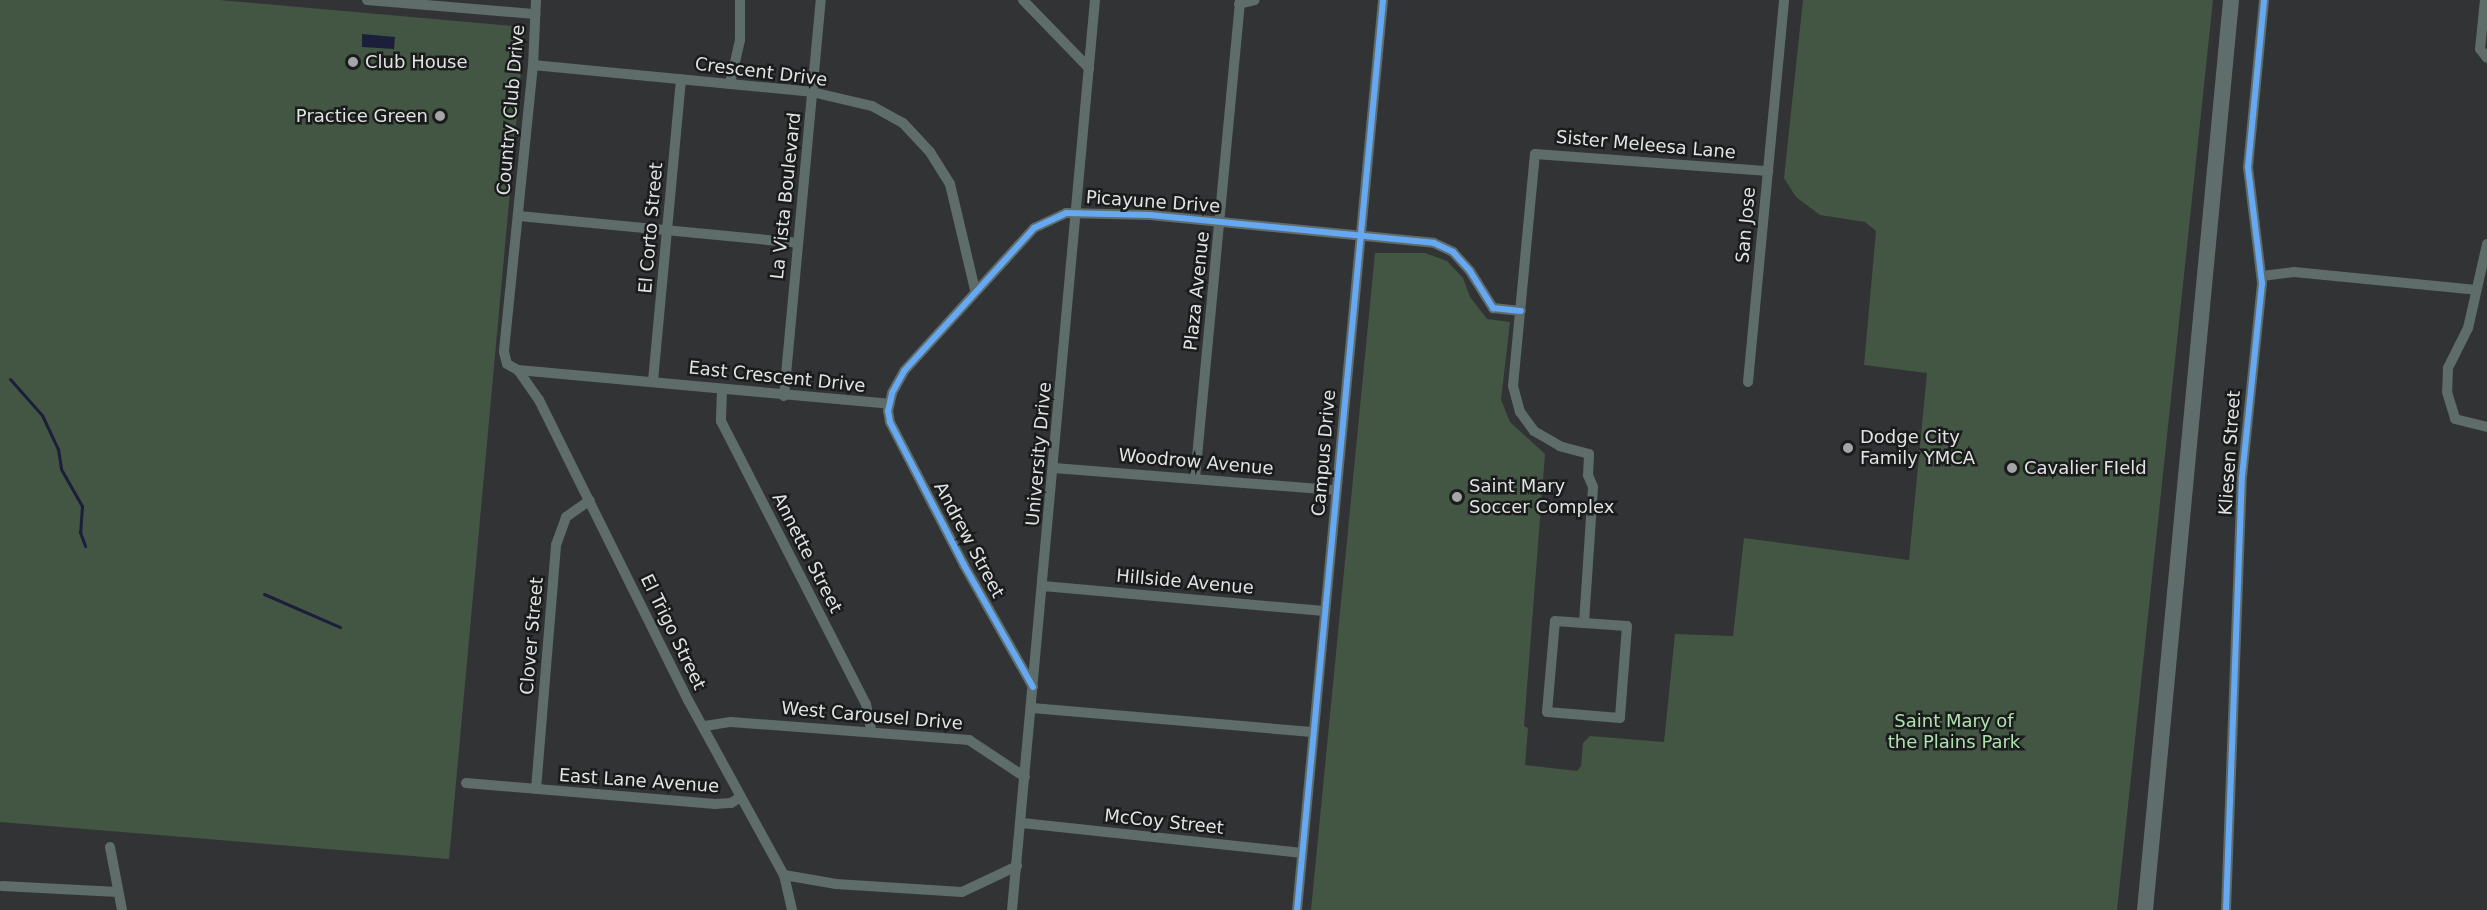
<!DOCTYPE html>
<style>
body{margin:0}
#map{position:relative;width:2487px;height:910px;overflow:hidden;background:#323334;font-family:"DejaVu Sans",sans-serif}
div>[style]{position:absolute}
.green>*{inset:0;background:#435644}
.water>*{inset:0;background:#1b1f3a}
.stream>*{height:3px;margin:-1.5px;padding:0 1.5px;transform-origin:1.5px;border-radius:1.5px;background:#1b1f3a}
.minor>*{height:10px;margin:-5px;padding:0 5px;transform-origin:5px;border-radius:5px;background:#5e6c6a}
.trunk>*{height:16px;margin:-8px;padding:0 8px;transform-origin:8px;border-radius:8px;background:#5f6e6c}
.cycleway>*{height:6px;margin:-3px;padding:0 3px;transform-origin:3px;border-radius:3px;background:#66a8f1}
.dots>*{width:16px;height:16px;translate:-50% -50%;box-sizing:border-box;border:3px solid #1a1c1c;border-radius:50%}
span{translate:-50% -50%;white-space:nowrap;text-align:center;line-height:1.15;-webkit-text-stroke:5px #1a1c1c;paint-order:stroke}
.poi-label{font-size:18px;color:#e0e2e3}
.left{translate:0 -50%;text-align:left}
.right{translate:-100% -50%;text-align:right}
.street-label{font-size:18px;color:#e0e2e3}
.park-label{font-size:18px;color:#aee2af}
</style>
<div id="map">
<div class="green">
<i style="clip-path:polygon(0 0,219px 0,525px 27px,449px 859px,0 822px)"></i>
<i style="clip-path:polygon(1803px 0,2213px 0,2117px 910px,1311px 910px,1375px 253px,1425px 253px,1447px 261px,1463px 278px,1470px 297px,1487px 319px,1510px 322px,1501px 400px,1510px 422px,1545px 454px,1524px 726px,1528px 728px,1525px 765px,1577px 771px,1581px 766px,1583px 743px,1590px 736px,1664px 742px,1675px 634px,1733px 636px,1744px 538px,1909px 560px,1927px 373px,1864px 365px,1876px 231px,1865px 222px,1820px 215px,1796px 197px,1784px 178px)"></i>
</div>
<div class="water">
<i style="clip-path:polygon(362px 34px,395px 37px,394px 49px,362px 47px)"></i>
</div>
<div class="stream">
<i style="left:10px;top:379px;width:48px;rotate:48.4deg"></i>
<i style="left:42px;top:415px;width:38px;rotate:65deg"></i>
<i style="left:58px;top:449px;width:20px;rotate:81deg"></i>
<i style="left:61px;top:469px;width:43px;rotate:60.4deg"></i>
<i style="left:82px;top:506px;width:26px;rotate:94deg"></i>
<i style="left:80px;top:532px;width:15px;rotate:70deg"></i>
<i style="left:264px;top:594px;width:83px;rotate:23.5deg"></i>
</div>
<div class="minor">
<i style="left:367px;top:0;width:169px;rotate:4.8deg"></i>
<i style="left:536px;top:0;width:65px;rotate:92.6deg"></i>
<i style="left:533px;top:65px;width:288px;rotate:95.8deg"></i>
<i style="left:504px;top:352px;width:12px;rotate:76deg"></i>
<i style="left:507px;top:364px;width:13px;rotate:29deg"></i>
<i style="left:518px;top:370px;width:373px;rotate:5.2deg"></i>
<i style="left:1023px;top:0;width:95px;rotate:45.9deg"></i>
<i style="left:2485px;top:0;width:49px;rotate:95.8deg"></i>
<i style="left:2480px;top:49px;width:11px;rotate:52deg"></i>
<i style="left:1239px;top:4px;width:16px;rotate:-14deg"></i>
<i style="left:533px;top:65px;width:280px;rotate:5.5deg"></i>
<i style="left:812px;top:92px;width:62px;rotate:13.1deg"></i>
<i style="left:872px;top:106px;width:35px;rotate:29deg"></i>
<i style="left:903px;top:123px;width:40px;rotate:47deg"></i>
<i style="left:930px;top:152px;width:38px;rotate:58deg"></i>
<i style="left:950px;top:184px;width:109px;rotate:76.7deg"></i>
<i style="left:730px;top:84px;width:45px;rotate:-77.2deg"></i>
<i style="left:740px;top:40px;width:40px;rotate:-90deg"></i>
<i style="left:519px;top:216px;width:280px;rotate:5.5deg"></i>
<i style="left:2487px;top:244px;width:86px;rotate:102.7deg"></i>
<i style="left:2468px;top:328px;width:45px;rotate:116.6deg"></i>
<i style="left:2448px;top:368px;width:24px;rotate:92deg"></i>
<i style="left:2447px;top:392px;width:28px;rotate:73deg"></i>
<i style="left:2455px;top:419px;width:33px;rotate:14deg"></i>
<i style="left:2262px;top:276px;width:32px;rotate:-7deg"></i>
<i style="left:2294px;top:272px;width:183px;rotate:5.6deg"></i>
<i style="left:518px;top:370px;width:37px;rotate:55deg"></i>
<i style="left:539px;top:400px;width:335px;rotate:63.6deg"></i>
<i style="left:688px;top:700px;width:200px;rotate:61.3deg"></i>
<i style="left:784px;top:875px;width:36px;rotate:77deg"></i>
<i style="left:653px;top:381px;width:303px;rotate:-84.7deg"></i>
<i style="left:1748px;top:382px;width:384px;rotate:-84.6deg"></i>
<i style="left:722px;top:390px;width:31px;rotate:92deg"></i>
<i style="left:721px;top:421px;width:318px;rotate:62.9deg"></i>
<i style="left:866px;top:704px;width:26px;rotate:79deg"></i>
<i style="left:784px;top:396px;width:398px;rotate:-84.7deg"></i>
<i style="left:1054px;top:468px;width:282px;rotate:4.5deg"></i>
<i style="left:1195px;top:478px;width:480px;rotate:-84.6deg"></i>
<i style="left:1043px;top:586px;width:282px;rotate:5.1deg"></i>
<i style="left:1555px;top:621px;width:72px;rotate:4deg"></i>
<i style="left:1627px;top:626px;width:92px;rotate:94.4deg"></i>
<i style="left:1620px;top:718px;width:73px;rotate:-175.3deg"></i>
<i style="left:1547px;top:712px;width:91px;rotate:-85deg"></i>
<i style="left:1584px;top:623px;width:136px;rotate:-86.2deg"></i>
<i style="left:1593px;top:487px;width:13px;rotate:-113deg"></i>
<i style="left:1588px;top:475px;width:21px;rotate:-87deg"></i>
<i style="left:1589px;top:454px;width:30px;rotate:-165deg"></i>
<i style="left:1560px;top:446px;width:30px;rotate:-150deg"></i>
<i style="left:1534px;top:431px;width:24px;rotate:-126deg"></i>
<i style="left:1520px;top:412px;width:27px;rotate:-105deg"></i>
<i style="left:1513px;top:386px;width:233px;rotate:-84.6deg"></i>
<i style="left:1535px;top:154px;width:234px;rotate:4.2deg"></i>
<i style="left:1033px;top:687px;width:140px;rotate:-119.5deg"></i>
<i style="left:964px;top:565px;width:161px;rotate:-117.4deg"></i>
<i style="left:890px;top:422px;width:11px;rotate:-100deg"></i>
<i style="left:888px;top:411px;width:18px;rotate:-77deg"></i>
<i style="left:892px;top:393px;width:25px;rotate:-61deg"></i>
<i style="left:904px;top:371px;width:193px;rotate:-47.7deg"></i>
<i style="left:1034px;top:228px;width:35px;rotate:-25deg"></i>
<i style="left:1066px;top:213px;width:84px;rotate:1.4deg"></i>
<i style="left:1150px;top:215px;width:285px;rotate:5.6deg"></i>
<i style="left:1434px;top:243px;width:21px;rotate:25deg"></i>
<i style="left:1453px;top:252px;width:25px;rotate:48deg"></i>
<i style="left:1470px;top:271px;width:44px;rotate:58.1deg"></i>
<i style="left:1493px;top:308px;width:28px;rotate:6deg"></i>
<i style="left:1032px;top:708px;width:281px;rotate:4.9deg"></i>
<i style="left:705px;top:726px;width:26px;rotate:-9deg"></i>
<i style="left:731px;top:722px;width:239px;rotate:4.3deg"></i>
<i style="left:969px;top:740px;width:67px;rotate:33.5deg"></i>
<i style="left:466px;top:783px;width:250px;rotate:4.8deg"></i>
<i style="left:715px;top:804px;width:16px;rotate:-4deg"></i>
<i style="left:731px;top:803px;width:9px;rotate:-32deg"></i>
<i style="left:536px;top:789px;width:245px;rotate:-85.3deg"></i>
<i style="left:556px;top:545px;width:30px;rotate:-70deg"></i>
<i style="left:566px;top:517px;width:29px;rotate:-35deg"></i>
<i style="left:1022px;top:823px;width:282px;rotate:6.1deg"></i>
<i style="left:110px;top:847px;width:64px;rotate:79.2deg"></i>
<i style="left:784px;top:875px;width:53px;rotate:9.8deg"></i>
<i style="left:836px;top:884px;width:126px;rotate:3.6deg"></i>
<i style="left:962px;top:892px;width:61px;rotate:-25.3deg"></i>
<i style="left:2px;top:886px;width:116px;rotate:3deg"></i>
<i style="left:1012px;top:910px;width:914px;rotate:-84.79deg"></i>
<i style="left:1297px;top:910px;width:914px;rotate:-84.6deg"></i>
<i style="left:2226px;top:910px;width:433px;rotate:-87.9deg"></i>
<i style="left:2242px;top:477px;width:195px;rotate:-84.1deg"></i>
<i style="left:2262px;top:283px;width:117px;rotate:-96.9deg"></i>
<i style="left:2248px;top:167px;width:168px;rotate:-84.5deg"></i>
</div>
<div class="trunk">
<i style="left:2145px;top:910px;width:914px;rotate:-84.6deg"></i>
</div>
<div class="cycleway">
<i style="left:1033px;top:687px;width:140px;rotate:-119.5deg"></i>
<i style="left:964px;top:565px;width:161px;rotate:-117.4deg"></i>
<i style="left:890px;top:422px;width:11px;rotate:-100deg"></i>
<i style="left:888px;top:411px;width:18px;rotate:-77deg"></i>
<i style="left:892px;top:393px;width:25px;rotate:-61deg"></i>
<i style="left:904px;top:371px;width:193px;rotate:-47.7deg"></i>
<i style="left:1034px;top:228px;width:35px;rotate:-25deg"></i>
<i style="left:1066px;top:213px;width:84px;rotate:1.4deg"></i>
<i style="left:1150px;top:215px;width:285px;rotate:5.6deg"></i>
<i style="left:1434px;top:243px;width:21px;rotate:25deg"></i>
<i style="left:1453px;top:252px;width:25px;rotate:48deg"></i>
<i style="left:1470px;top:271px;width:44px;rotate:58.1deg"></i>
<i style="left:1493px;top:308px;width:28px;rotate:6deg"></i>
<i style="left:1297px;top:910px;width:914px;rotate:-84.6deg"></i>
<i style="left:2226px;top:910px;width:433px;rotate:-87.9deg"></i>
<i style="left:2242px;top:477px;width:195px;rotate:-84.1deg"></i>
<i style="left:2262px;top:283px;width:117px;rotate:-96.9deg"></i>
<i style="left:2248px;top:167px;width:168px;rotate:-84.5deg"></i>
</div>
<div class="dots">
<i style="left:353px;top:62px;background:#a3a5a6"></i>
<i style="left:440px;top:116px;background:#a3a5a6"></i>
<i style="left:1848px;top:448px;background:#a3a5a6"></i>
<i style="left:2012px;top:468px;background:#a3a5a6"></i>
<i style="left:1457px;top:497px;background:#a3a5a6"></i>
</div>
<div class="poi-label">
<span class="left" style="left:365px;top:62px">Club House</span>
<span class="right" style="left:428px;top:116px">Practice Green</span>
<span class="left" style="left:1860px;top:448px">Dodge City<br>Family YMCA</span>
<span class="left" style="left:2024px;top:468px">Cavalier FIeld</span>
<span class="left" style="left:1469px;top:497px">Saint Mary<br>Soccer Complex</span>
</div>
<div class="street-label">
<span style="left:761px;top:72px;rotate:7deg">Crescent Drive</span>
<span style="left:511px;top:110px;rotate:-85deg">Country Club Drive</span>
<span style="left:1646px;top:145px;rotate:5deg">Sister Meleesa Lane</span>
<span style="left:786px;top:196px;rotate:-84deg">La Vista Boulevard</span>
<span style="left:1153px;top:202px;rotate:4deg">Picayune Drive</span>
<span style="left:1746px;top:225px;rotate:-85deg">San Jose</span>
<span style="left:651px;top:228px;rotate:-85deg">El Corto Street</span>
<span style="left:1197px;top:291px;rotate:-84deg">Plaza Avenue</span>
<span style="left:777px;top:377px;rotate:6deg">East Crescent Drive</span>
<span style="left:1324px;top:453px;rotate:-85deg">Campus Drive</span>
<span style="left:2230px;top:453px;rotate:-86deg">Kliesen Street</span>
<span style="left:1039px;top:454px;rotate:-85deg">University Drive</span>
<span style="left:1196px;top:462px;rotate:5deg">Woodrow Avenue</span>
<span style="left:969px;top:540px;rotate:62deg">Andrew Street</span>
<span style="left:807px;top:553px;rotate:63deg">Annette Street</span>
<span style="left:1185px;top:582px;rotate:5deg">Hillside Avenue</span>
<span style="left:673px;top:632px;rotate:64deg">El Trigo Street</span>
<span style="left:532px;top:636px;rotate:-85deg">Clover Street</span>
<span style="left:872px;top:716px;rotate:5deg">West Carousel Drive</span>
<span style="left:639px;top:781px;rotate:4deg">East Lane Avenue</span>
<span style="left:1164px;top:822px;rotate:6deg">McCoy Street</span>
</div>
<div class="park-label">
<span style="left:1954px;top:732px">Saint Mary of<br>the Plains Park</span>
</div>
</div>
